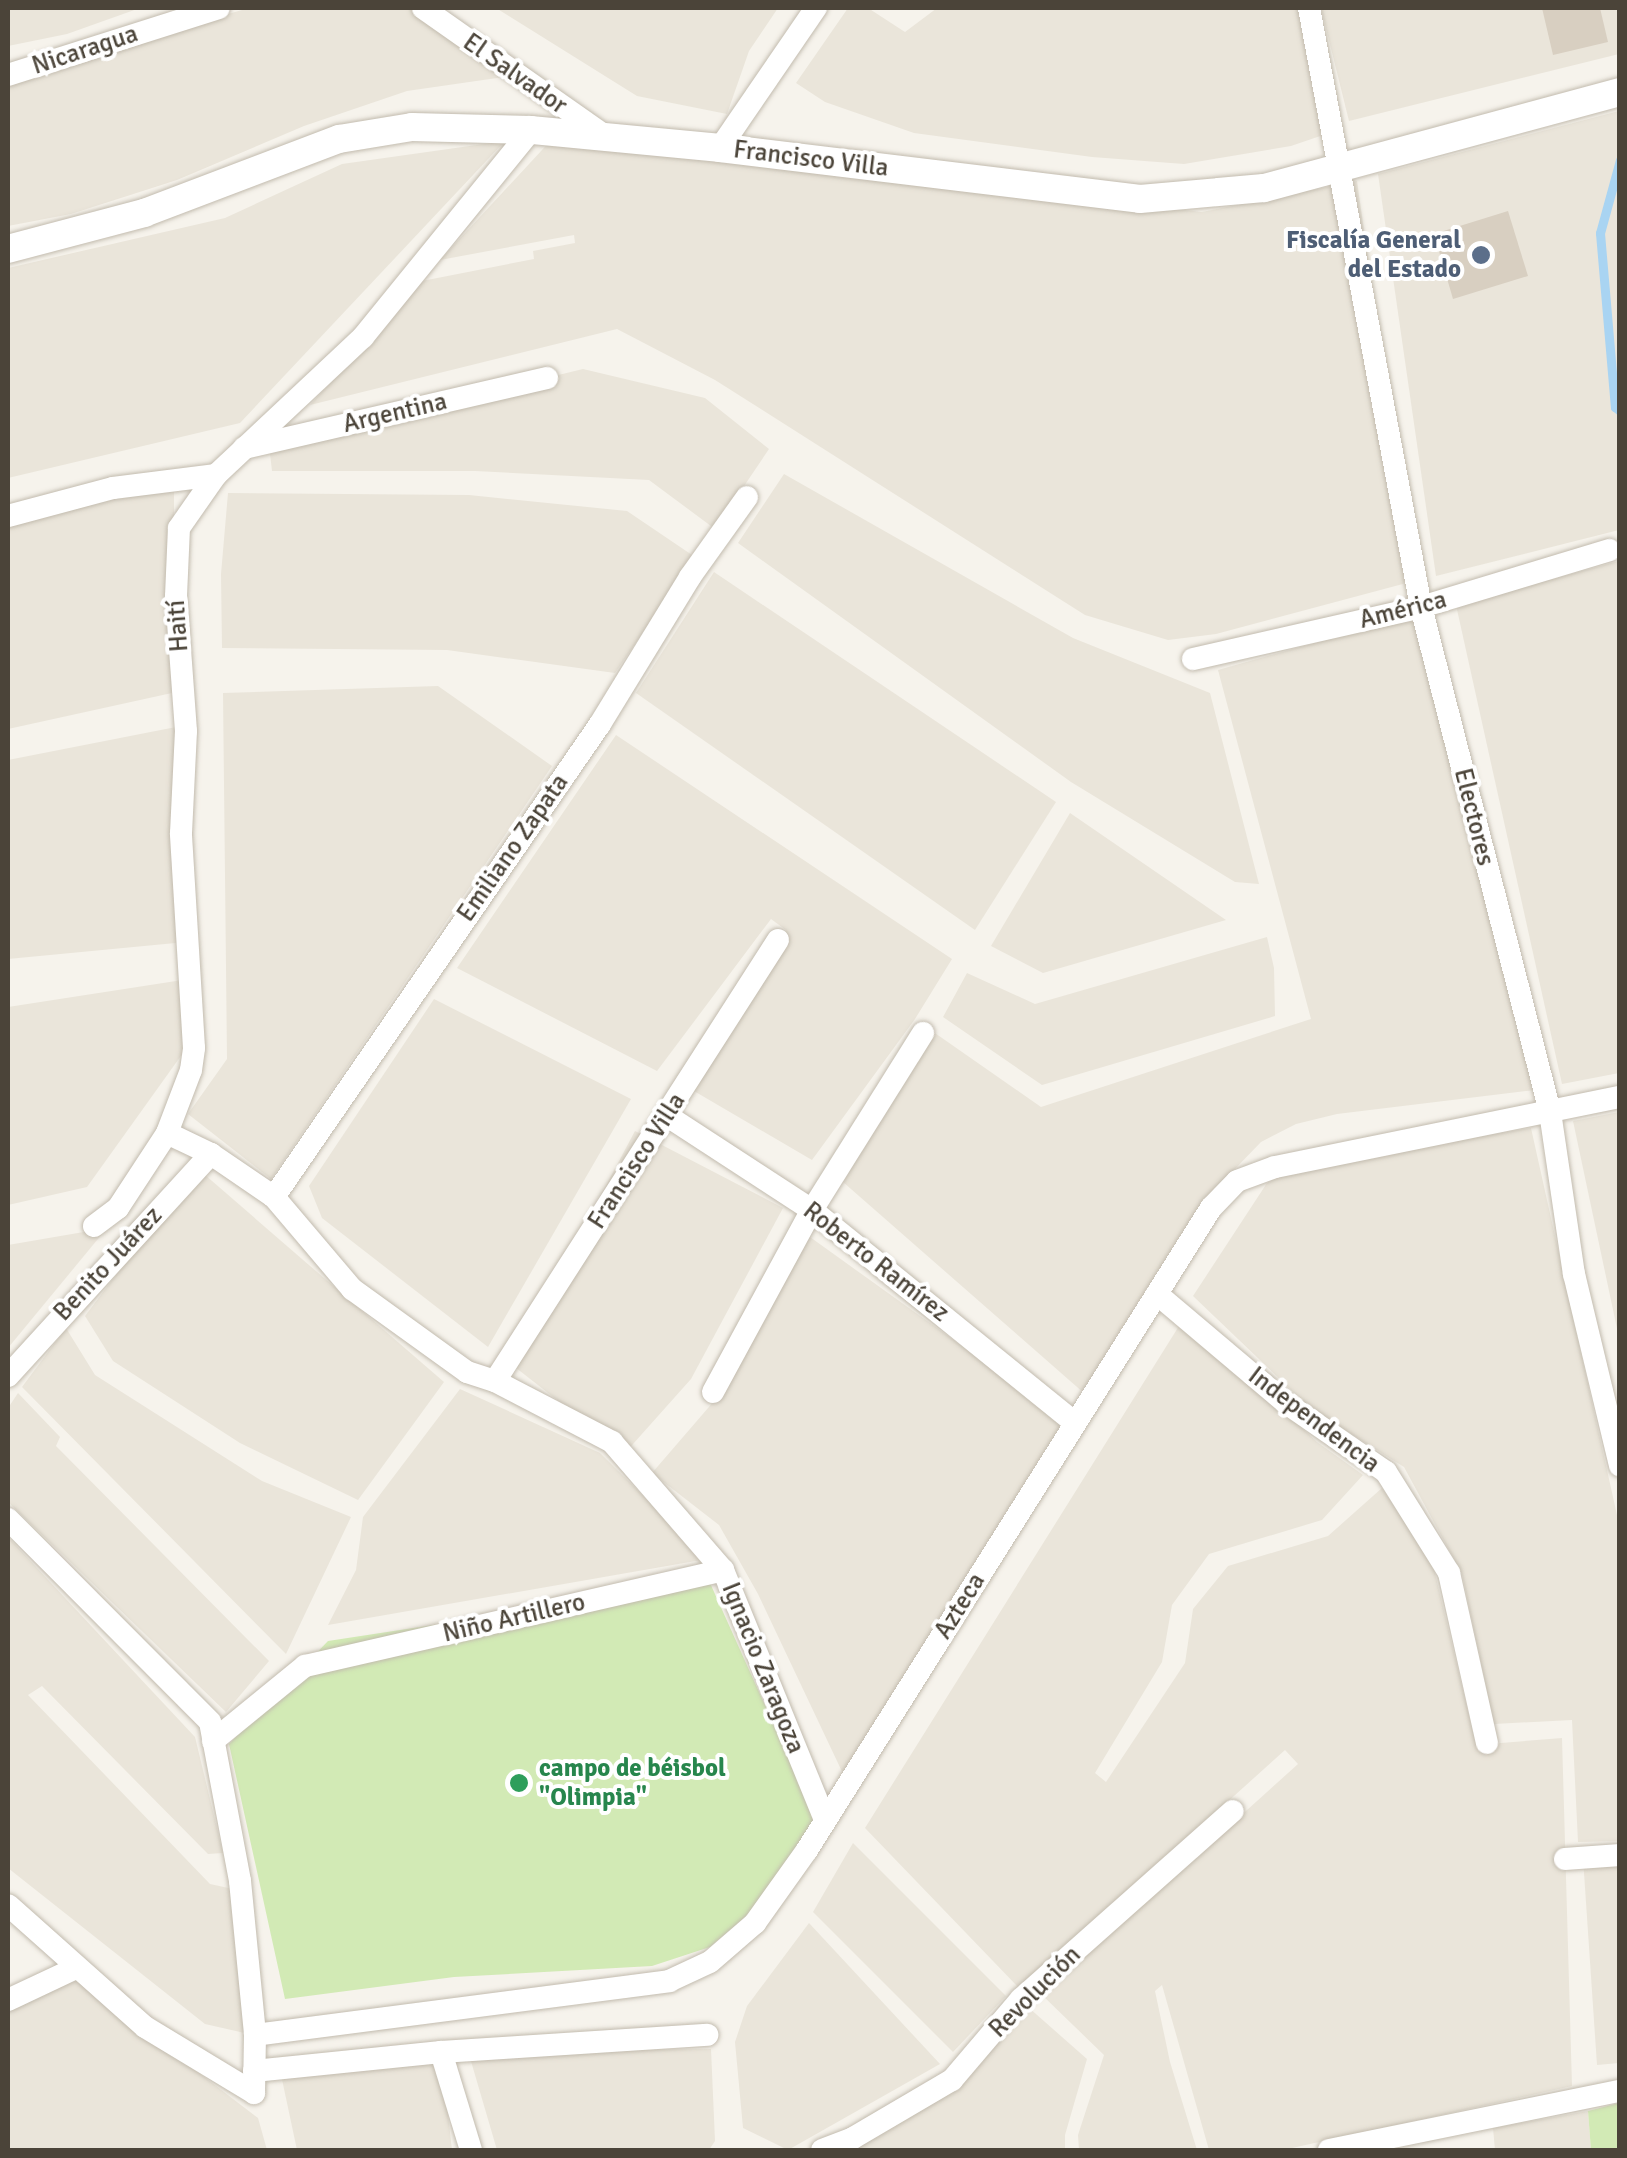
<!DOCTYPE html>
<meta charset="utf-8">
<style>
body{margin:0}
#map{position:relative;width:1627px;height:2158px;overflow:hidden;background:#f6f3ec;font-family:Signika,sans-serif}
div>[style]{position:absolute}
.residential>*{inset:0;background:#eae5da}
.green>*{inset:0;background:#d2eab5}
.stream>*{height:9px;margin:-4.5px;padding:0 4.5px;transform-origin:4.5px;border-radius:4.5px;background:#a9d4f2}
.building>*{inset:0;background:#d8cfc1}
.roads{filter:drop-shadow(0 0 2px #c2bbae) drop-shadow(0 0 2px #c2bbae)}
.minor>*{height:22px;margin:-11px;padding:0 11px;transform-origin:11px;border-radius:11px;background:#fff}
.tertiary>*{height:28px;margin:-14px;padding:0 14px;transform-origin:14px;border-radius:14px;background:#fff}
.dots>*{width:28px;height:28px;translate:-50% -50%;box-sizing:border-box;border:5px solid #fff;border-radius:50%}
span{translate:-50% -50%;white-space:nowrap;text-align:center;line-height:1.15;-webkit-text-stroke:8px #fff;paint-order:stroke}
.street-label{font-size:25px;color:#4b4439}
.service-label{font-size:25px;color:#4e5e75;font-weight:700}
.right{translate:-100% -50%;text-align:right}
.leisure-label{font-size:25px;color:#27864d;font-weight:700}
.left{translate:0 -50%;text-align:left}
.frame{position:absolute;inset:0;border:10px solid #4b4439;pointer-events:none}
</style>
<div id="map">
<div class="residential">
<i style="clip-path:polygon(8px 8px,140px 8px,67px 34px,8px 46px)"></i>
<i style="clip-path:polygon(249px 8px,440px 8px,539px 79px,497px 78px,407px 91px,304px 126px,177px 180px,71px 214px,8px 226px,8px 77px)"></i>
<i style="clip-path:polygon(496px 8px,778px 8px,749px 51px,727px 114px,637px 96px)"></i>
<i style="clip-path:polygon(848px 8px,868px 8px,905px 32px,937px 8px,1299px 8px,1332px 132px,1291px 146px,1184px 164px,1092px 157px,914px 133px,825px 102px,796px 83px)"></i>
<i style="clip-path:polygon(1321px 8px,1619px 8px,1619px 54px,1349px 121px)"></i>
<i style="clip-path:polygon(1619px 111px,1619px 530px,1436px 576px,1378px 174px)"></i>
<i style="clip-path:polygon(554px 137px,1202px 212px,1357px 181px,1414px 581px,1216px 634px,1168px 640px,1085px 615px,715px 380px,617px 329px,310px 405px,422px 281px,534px 259px,533px 251px,575px 243px,574px 235px,440px 260px)"></i>
<i style="clip-path:polygon(505px 141px,240px 423px,8px 478px,8px 268px,225px 218px,342px 164px)"></i>
<i style="clip-path:polygon(583px 369px,705px 398px,769px 449px,715px 529px,649px 480px,475px 471px,272px 471px,269px 445px)"></i>
<i style="clip-path:polygon(784px 474px,1073px 638px,1210px 693px,1259px 884px,1235px 882px,1071px 782px,738px 543px)"></i>
<i style="clip-path:polygon(174px 484px,174px 595px,181px 691px,8px 729px,8px 523px)"></i>
<i style="clip-path:polygon(228px 493px,469px 495px,627px 511px,695px 557px,615px 673px,447px 650px,222px 648px,221px 574px)"></i>
<i style="clip-path:polygon(1619px 561px,1619px 1073px,1562px 1084px,1456px 605px)"></i>
<i style="clip-path:polygon(714px 572px,1056px 802px,975px 930px,636px 693px)"></i>
<i style="clip-path:polygon(1421px 613px,1535px 1090px,1337px 1114px,1296px 1124px,1261px 1142px,1231px 1173px,1085px 1394px,843px 1182px,932px 1031px,1041px 1107px,1311px 1019px,1218px 670px)"></i>
<i style="clip-path:polygon(438px 686px,552px 766px,271px 1179px,188px 1114px,227px 1059px,223px 693px)"></i>
<i style="clip-path:polygon(176px 727px,186px 942px,8px 959px,8px 760px)"></i>
<i style="clip-path:polygon(616px 735px,952px 959px,915px 1019px,812px 1160px,682px 1084px,786px 930px,771px 919px,657px 1071px,457px 968px)"></i>
<i style="clip-path:polygon(1070px 813px,1226px 920px,1043px 973px,991px 946px)"></i>
<i style="clip-path:polygon(1267px 937px,1274px 968px,1275px 1016px,1042px 1085px,943px 1017px,967px 973px,1035px 1004px)"></i>
<i style="clip-path:polygon(189px 979px,188px 1046px,87px 1187px,8px 1205px,8px 1007px)"></i>
<i style="clip-path:polygon(434px 999px,631px 1099px,488px 1347px,322px 1218px,309px 1186px)"></i>
<i style="clip-path:polygon(1619px 1112px,1620px 1112px,1619px 1338px,1573px 1121px)"></i>
<i style="clip-path:polygon(1531px 1128px,1619px 1524px,1619px 1841px,1578px 1842px,1572px 1720px,1494px 1724px,1462px 1574px,1404px 1467px,1310px 1408px,1193px 1296px,1267px 1183px,1294px 1168px)"></i>
<i style="clip-path:polygon(635px 1131px,783px 1208px,691px 1379px,625px 1453px,511px 1364px)"></i>
<i style="clip-path:polygon(197px 1168px,444px 1382px,358px 1500px,240px 1443px,113px 1361px,85px 1316px)"></i>
<i style="clip-path:polygon(796px 1227px,1068px 1422px,846px 1780px,758px 1594px,719px 1525px,652px 1473px,727px 1386px)"></i>
<i style="clip-path:polygon(107px 1228px,8px 1348px,8px 1245px)"></i>
<i style="clip-path:polygon(1184px 1318px,1317px 1442px,1363px 1475px,1322px 1520px,1209px 1554px,1172px 1605px,1162px 1662px,1095px 1773px,1106px 1782px,1185px 1663px,1193px 1609px,1228px 1566px,1328px 1536px,1382px 1488px,1433px 1565px,1476px 1745px,1562px 1738px,1572px 2086px,1283px 2150px,1209px 2150px,1162px 1985px,1155px 1991px,1170px 2062px,1197px 2150px,1079px 2150px,1078px 2135px,1104px 2055px,1042px 1995px,1298px 1764px,1285px 1750px,1020px 1989px,865px 1828px)"></i>
<i style="clip-path:polygon(66px 1328px,95px 1375px,262px 1481px,351px 1517px,286px 1654px,22px 1387px)"></i>
<i style="clip-path:polygon(460px 1389px,600px 1453px,707px 1559px,328px 1625px,356px 1570px,363px 1517px)"></i>
<i style="clip-path:polygon(18px 1393px,60px 1437px,56px 1446px,269px 1661px,226px 1712px,8px 1502px,8px 1408px)"></i>
<i style="clip-path:polygon(8px 1537px,195px 1737px,223px 1853px,208px 1854px,42px 1686px,28px 1695px,210px 1884px,233px 1889px,249px 2034px,205px 2024px,8px 1868px)"></i>
<i style="clip-path:polygon(853px 1843px,1006px 1996px,953px 2052px,813px 1912px)"></i>
<i style="clip-path:polygon(1583px 1858px,1619px 1859px,1619px 2063px,1597px 2065px)"></i>
<i style="clip-path:polygon(809px 1923px,940px 2064px,788px 2150px,743px 2128px,735px 2042px,747px 2006px)"></i>
<i style="clip-path:polygon(72px 1976px,258px 2118px,267px 2150px,8px 2150px,8px 2011px)"></i>
<i style="clip-path:polygon(1028px 2007px,1087px 2059px,1065px 2135px,1065px 2150px,836px 2150px,963px 2075px)"></i>
<i style="clip-path:polygon(711px 2049px,715px 2141px,709px 2150px,497px 2150px,468px 2051px)"></i>
<i style="clip-path:polygon(441px 2053px,452px 2150px,297px 2150px,280px 2070px)"></i>
<i style="clip-path:polygon(1588px 2111px,1591px 2150px,1495px 2150px,1493px 2128px)"></i>
</div>
<div class="green">
<i style="clip-path:polygon(710px 1583px,818px 1823px,766px 1899px,710px 1947px,652px 1966px,454px 1977px,285px 1999px,229px 1744px,328px 1641px)"></i>
<i style="clip-path:polygon(1619px 2103px,1619px 2150px,1591px 2150px,1588px 2111px)"></i>
</div>
<div class="stream">
<i style="left:1620px;top:160px;width:76px;rotate:105.3deg"></i>
<i style="left:1600px;top:233px;width:175px;rotate:85.1deg"></i>
<i style="left:1615px;top:407px;width:6px;rotate:39deg"></i>
</div>
<div class="building">
<i style="clip-path:polygon(1542px 8px,1600px 8px,1608px 42px,1553px 55px)"></i>
<i style="clip-path:polygon(1508px 211px,1528px 276px,1453px 299px,1434px 234px)"></i>
</div>
<div class="roads">
<div class="minor">
<i style="left:423px;top:8px;width:226px;rotate:35.1deg"></i>
<i style="left:1309px;top:8px;width:609px;rotate:79.41deg"></i>
<i style="left:1421px;top:607px;width:521px;rotate:75.67deg"></i>
<i style="left:1550px;top:1112px;width:164px;rotate:81.6deg"></i>
<i style="left:1574px;top:1274px;width:197px;rotate:76.5deg"></i>
<i style="left:8px;top:75px;width:221px;rotate:-17.6deg"></i>
<i style="left:720px;top:148px;width:170px;rotate:-55.6deg"></i>
<i style="left:244px;top:448px;width:311px;rotate:-13deg"></i>
<i style="left:8px;top:516px;width:109px;rotate:-14.9deg"></i>
<i style="left:113px;top:488px;width:104px;rotate:-7.2deg"></i>
<i style="left:1193px;top:659px;width:234px;rotate:-12.8deg"></i>
<i style="left:1421px;top:607px;width:197px;rotate:-16.8deg"></i>
<i style="left:666px;top:1115px;width:174px;rotate:33.1deg"></i>
<i style="left:812px;top:1210px;width:338px;rotate:39deg"></i>
<i style="left:167px;top:1133px;width:49px;rotate:25.5deg"></i>
<i style="left:211px;top:1154px;width:76px;rotate:34.3deg"></i>
<i style="left:274px;top:1197px;width:121px;rotate:49.7deg"></i>
<i style="left:352px;top:1289px;width:142px;rotate:35.8deg"></i>
<i style="left:467px;top:1372px;width:29px;rotate:18deg"></i>
<i style="left:495px;top:1381px;width:132px;rotate:27.5deg"></i>
<i style="left:612px;top:1442px;width:169px;rotate:49.1deg"></i>
<i style="left:723px;top:1570px;width:270px;rotate:67.8deg"></i>
<i style="left:274px;top:1197px;width:574px;rotate:-55.42deg"></i>
<i style="left:600px;top:724px;width:172px;rotate:-58.5deg"></i>
<i style="left:690px;top:577px;width:98px;rotate:-54.5deg"></i>
<i style="left:94px;top:1226px;width:30px;rotate:-37deg"></i>
<i style="left:118px;top:1208px;width:90px;rotate:-56.8deg"></i>
<i style="left:167px;top:1133px;width:67px;rotate:-69.1deg"></i>
<i style="left:191px;top:1070px;width:22px;rotate:-82deg"></i>
<i style="left:194px;top:1048px;width:215px;rotate:-93.5deg"></i>
<i style="left:181px;top:833px;width:102px;rotate:-87.2deg"></i>
<i style="left:186px;top:731px;width:135px;rotate:-94.2deg"></i>
<i style="left:176px;top:596px;width:68px;rotate:-87.5deg"></i>
<i style="left:179px;top:528px;width:65px;rotate:-55.1deg"></i>
<i style="left:216px;top:475px;width:202px;rotate:-43.2deg"></i>
<i style="left:363px;top:337px;width:267px;rotate:-50.9deg"></i>
<i style="left:1157px;top:1294px;width:169px;rotate:40.2deg"></i>
<i style="left:1286px;top:1403px;width:121px;rotate:34.6deg"></i>
<i style="left:1386px;top:1472px;width:119px;rotate:58deg"></i>
<i style="left:1449px;top:1573px;width:174px;rotate:77.4deg"></i>
<i style="left:8px;top:1376px;width:301px;rotate:-47.6deg"></i>
<i style="left:495px;top:1381px;width:524px;rotate:-57.31deg"></i>
<i style="left:713px;top:1392px;width:207px;rotate:-61.5deg"></i>
<i style="left:812px;top:1210px;width:209px;rotate:-57.9deg"></i>
<i style="left:8px;top:1519px;width:286px;rotate:45.1deg"></i>
<i style="left:210px;top:1722px;width:162px;rotate:79.3deg"></i>
<i style="left:240px;top:1881px;width:155px;rotate:84.4deg"></i>
<i style="left:255px;top:2035px;width:58px;rotate:91deg"></i>
<i style="left:254px;top:2093px;width:127px;rotate:-148.8deg"></i>
<i style="left:145px;top:2027px;width:183px;rotate:-138.3deg"></i>
<i style="left:213px;top:1741px;width:119px;rotate:-39.2deg"></i>
<i style="left:305px;top:1666px;width:429px;rotate:-12.9deg"></i>
<i style="left:1565px;top:1859px;width:55px;rotate:-4.2deg"></i>
<i style="left:8px;top:2000px;width:73px;rotate:-25.2deg"></i>
<i style="left:255px;top:2035px;width:418px;rotate:-7.4deg"></i>
<i style="left:669px;top:1981px;width:45px;rotate:-24.9deg"></i>
<i style="left:710px;top:1962px;width:60px;rotate:-40.9deg"></i>
<i style="left:755px;top:1923px;width:90px;rotate:-54.5deg"></i>
<i style="left:807px;top:1850px;width:759px;rotate:-57.82deg"></i>
<i style="left:1211px;top:1208px;width:37px;rotate:-46deg"></i>
<i style="left:1237px;top:1181px;width:40px;rotate:-20.2deg"></i>
<i style="left:1275px;top:1167px;width:352px;rotate:-11.5deg"></i>
<i style="left:441px;top:2052px;width:102px;rotate:73deg"></i>
<i style="left:254px;top:2071px;width:188px;rotate:-5.8deg"></i>
<i style="left:441px;top:2052px;width:267px;rotate:-3.7deg"></i>
<i style="left:822px;top:2150px;width:33px;rotate:-21deg"></i>
<i style="left:853px;top:2138px;width:115px;rotate:-30.4deg"></i>
<i style="left:952px;top:2080px;width:106px;rotate:-49.6deg"></i>
<i style="left:1021px;top:1999px;width:283px;rotate:-41.6deg"></i>
<i style="left:1329px;top:2150px;width:297px;rotate:-11.5deg"></i>
</div>
<div class="tertiary">
<i style="left:8px;top:249px;width:141px;rotate:-14.8deg"></i>
<i style="left:144px;top:213px;width:209px;rotate:-20.8deg"></i>
<i style="left:339px;top:139px;width:74px;rotate:-9.3deg"></i>
<i style="left:412px;top:127px;width:119px;rotate:1.4deg"></i>
<i style="left:531px;top:130px;width:190px;rotate:5.4deg"></i>
<i style="left:720px;top:148px;width:423px;rotate:6.9deg"></i>
<i style="left:1140px;top:199px;width:124px;rotate:-5.1deg"></i>
<i style="left:1264px;top:188px;width:369px;rotate:-15.1deg"></i>
</div>
</div>
<div class="dots">
<i style="left:1481px;top:255px;background:#5c6f8a"></i>
<i style="left:519px;top:1783px;background:#2e9e5b"></i>
</div>
<div class="street-label">
<span style="left:85px;top:50px;rotate:-18deg">Nicaragua</span>
<span style="left:515px;top:74px;rotate:35deg">El Salvador</span>
<span style="left:811px;top:159px;rotate:7deg">Francisco Villa</span>
<span style="left:395px;top:413px;rotate:-13deg">Argentina</span>
<span style="left:1403px;top:610px;rotate:-14deg">América</span>
<span style="left:178px;top:626px;rotate:-94deg">Haití</span>
<span style="left:1474px;top:817px;rotate:76deg">Electores</span>
<span style="left:513px;top:848px;rotate:-55deg">Emiliano Zapata</span>
<span style="left:637px;top:1161px;rotate:-57deg">Francisco Villa</span>
<span style="left:876px;top:1262px;rotate:38deg">Roberto Ramírez</span>
<span style="left:108px;top:1264px;rotate:-47deg">Benito Juárez</span>
<span style="left:1314px;top:1420px;rotate:37deg">Independencia</span>
<span style="left:960px;top:1606px;rotate:-58deg">Azteca</span>
<span style="left:514px;top:1618px;rotate:-13deg">Niño Artillero</span>
<span style="left:763px;top:1668px;rotate:68deg">Ignacio Zaragoza</span>
<span style="left:1035px;top:1992px;rotate:-45deg">Revolución</span>
</div>
<div class="service-label">
<span class="right" style="left:1461px;top:255px">Fiscalía General<br>del Estado</span>
</div>
<div class="leisure-label">
<span class="left" style="left:539px;top:1783px">campo de béisbol<br>"Olimpia"</span>
</div>
<div class="frame"></div>
</div>
